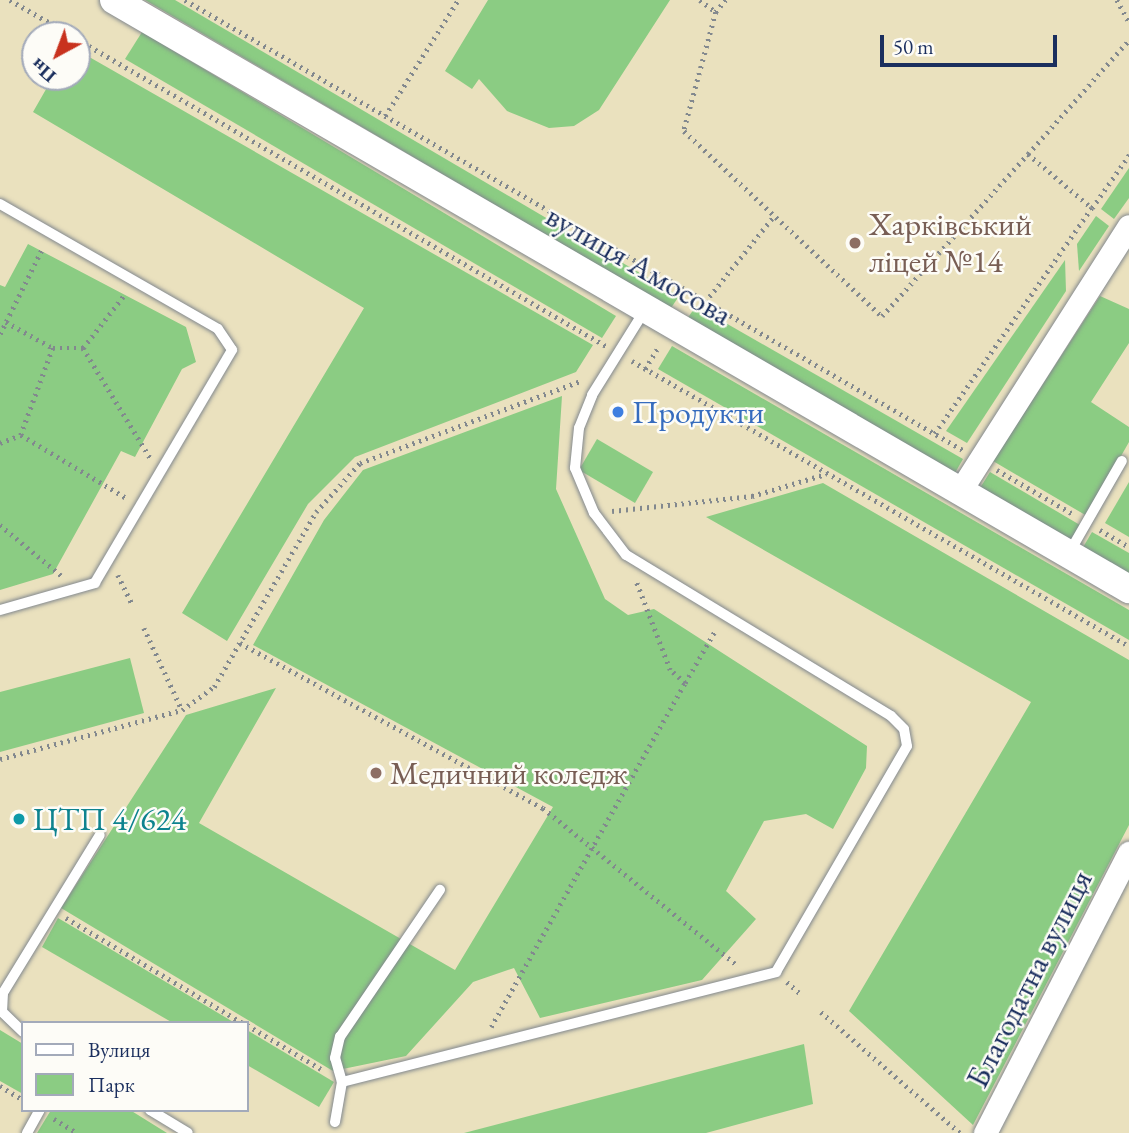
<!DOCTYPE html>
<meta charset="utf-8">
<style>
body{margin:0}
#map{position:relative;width:1129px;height:1133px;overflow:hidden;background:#eae1be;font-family:"EB Garamond",serif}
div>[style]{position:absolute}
.green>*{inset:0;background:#8bcc83}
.path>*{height:4.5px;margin-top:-2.25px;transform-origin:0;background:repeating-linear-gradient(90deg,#82888e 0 2px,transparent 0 7px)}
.roads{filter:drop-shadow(0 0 2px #82888e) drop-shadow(0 0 2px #82888e)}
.service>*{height:10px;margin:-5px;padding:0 5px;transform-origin:5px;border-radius:5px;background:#fff}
.minor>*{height:23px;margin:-11.5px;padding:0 11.5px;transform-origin:11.5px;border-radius:11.5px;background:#fff}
.tertiary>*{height:28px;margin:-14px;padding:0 14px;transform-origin:14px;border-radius:14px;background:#fff}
.dots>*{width:19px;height:19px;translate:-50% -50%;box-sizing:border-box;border:4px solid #fdfcf7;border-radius:50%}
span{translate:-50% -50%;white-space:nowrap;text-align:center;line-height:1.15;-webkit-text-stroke:5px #fdfcf7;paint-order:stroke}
.education-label{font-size:32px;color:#785e54}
.left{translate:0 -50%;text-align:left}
.street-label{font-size:32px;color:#1b2f5e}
.shop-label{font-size:32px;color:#366cbe}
.culture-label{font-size:32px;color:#0d838f}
.legend{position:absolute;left:21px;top:1021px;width:228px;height:91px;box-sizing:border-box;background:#fdfcf7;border:2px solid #a3aaba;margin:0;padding:9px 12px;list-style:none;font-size:21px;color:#1b2f5e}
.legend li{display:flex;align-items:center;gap:14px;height:35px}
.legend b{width:35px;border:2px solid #a3aaba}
.north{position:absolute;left:21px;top:21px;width:70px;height:70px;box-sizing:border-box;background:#fdfcf7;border:2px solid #a3aaba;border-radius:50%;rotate:221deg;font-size:19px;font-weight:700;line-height:28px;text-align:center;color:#1b2f5e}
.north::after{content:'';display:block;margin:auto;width:24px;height:32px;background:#c8321e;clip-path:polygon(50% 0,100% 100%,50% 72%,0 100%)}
.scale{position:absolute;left:880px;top:35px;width:177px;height:32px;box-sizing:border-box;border:4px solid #1b2f5e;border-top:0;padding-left:9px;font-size:21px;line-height:24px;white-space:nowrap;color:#1b2f5e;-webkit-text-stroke:5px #fdfcf7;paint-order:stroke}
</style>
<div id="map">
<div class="green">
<i style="clip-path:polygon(145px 0,175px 0,679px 296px,671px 308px)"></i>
<i style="clip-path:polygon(488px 0,670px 0,599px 110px,574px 126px,549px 128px,507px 111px,479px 79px,472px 89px,445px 71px)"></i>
<i style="clip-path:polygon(142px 32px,616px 316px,602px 338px,125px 59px)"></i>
<i style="clip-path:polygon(77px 50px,593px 345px,576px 372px,355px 457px,308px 504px,227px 641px,182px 613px,364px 308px,33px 112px,53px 77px,77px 77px)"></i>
<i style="clip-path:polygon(1129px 168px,1129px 198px,1114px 219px,1101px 209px)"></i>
<i style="clip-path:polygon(1096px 216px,1109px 226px,1079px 271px,1077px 244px)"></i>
<i style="clip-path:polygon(28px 244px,186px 327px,196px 362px,182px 369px,135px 457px,121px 451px,53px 574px,0 590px,0 285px,5px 287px)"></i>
<i style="clip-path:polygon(1065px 260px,1066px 291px,967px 443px,946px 431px)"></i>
<i style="clip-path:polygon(1100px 296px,1129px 309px,1129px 343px,1091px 402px,1129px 427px,1129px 442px,1087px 516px,993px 461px)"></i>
<i style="clip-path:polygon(696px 306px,963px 459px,955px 473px,687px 319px)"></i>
<i style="clip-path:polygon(672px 346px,1129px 610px,1129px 640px,658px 369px)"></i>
<i style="clip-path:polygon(562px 396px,556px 489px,605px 599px,628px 615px,654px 609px,867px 746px,866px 768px,833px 829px,806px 814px,764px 821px,726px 891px,756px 919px,702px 980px,540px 1018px,514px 968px,473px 982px,406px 1056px,333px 1071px,61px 908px,186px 715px,276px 688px,199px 823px,455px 970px,553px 807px,253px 645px,324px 520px,363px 470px)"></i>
<i style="clip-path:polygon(597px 439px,653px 472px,635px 503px,579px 470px)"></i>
<i style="clip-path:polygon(990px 472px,1080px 525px,1070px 541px,980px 488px)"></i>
<i style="clip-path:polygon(1129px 482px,1129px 537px,1105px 523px)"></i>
<i style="clip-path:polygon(823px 483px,1129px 660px,1129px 825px,973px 1125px,849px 1011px,1031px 702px,706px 517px)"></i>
<i style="clip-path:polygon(1092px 532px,1129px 553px,1129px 576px,1082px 549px)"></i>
<i style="clip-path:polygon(130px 658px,144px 713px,0 752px,0 692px)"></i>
<i style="clip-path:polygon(58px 918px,235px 1023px,173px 1023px,42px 947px)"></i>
<i style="clip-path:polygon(0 1030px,23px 1044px,23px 1094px,0 1081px)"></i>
<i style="clip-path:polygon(247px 1030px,334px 1082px,319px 1107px,247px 1065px)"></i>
<i style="clip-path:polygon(804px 1044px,813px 1104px,706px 1133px,464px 1133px)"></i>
<i style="clip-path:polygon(51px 1110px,130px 1110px,167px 1133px,37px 1133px)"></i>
</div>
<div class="path">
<i style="left:10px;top:0;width:70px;rotate:29.8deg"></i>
<i style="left:185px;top:0;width:899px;rotate:30.05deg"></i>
<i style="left:700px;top:0;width:20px;rotate:37deg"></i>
<i style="left:726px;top:0;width:16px;rotate:130deg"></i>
<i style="left:716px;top:12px;width:123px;rotate:105.1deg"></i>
<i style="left:684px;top:131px;width:271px;rotate:43.1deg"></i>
<i style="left:882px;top:316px;width:218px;rotate:-48deg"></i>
<i style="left:1028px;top:154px;width:84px;rotate:40.2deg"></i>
<i style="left:1092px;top:208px;width:275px;rotate:124.8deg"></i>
<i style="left:1117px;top:0;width:25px;rotate:61deg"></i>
<i style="left:77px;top:39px;width:612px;rotate:30.13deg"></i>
<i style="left:385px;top:116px;width:137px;rotate:-57.8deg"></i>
<i style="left:1028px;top:154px;width:152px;rotate:-48.5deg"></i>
<i style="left:1092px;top:208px;width:65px;rotate:-55.1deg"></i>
<i style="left:705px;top:302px;width:110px;rotate:-51.3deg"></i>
<i style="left:6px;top:322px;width:54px;rotate:29deg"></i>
<i style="left:53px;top:348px;width:30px"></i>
<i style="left:83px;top:348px;width:68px;rotate:-52.1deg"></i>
<i style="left:0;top:334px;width:97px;rotate:-63.7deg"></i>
<i style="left:53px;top:348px;width:93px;rotate:110.2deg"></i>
<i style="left:21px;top:435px;width:125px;rotate:30.9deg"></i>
<i style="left:83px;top:348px;width:130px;rotate:58.5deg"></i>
<i style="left:632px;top:361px;width:573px;rotate:29.83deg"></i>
<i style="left:645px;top:369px;width:27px;rotate:-59deg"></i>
<i style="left:0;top:443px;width:22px;rotate:-21deg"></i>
<i style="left:997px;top:470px;width:90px;rotate:30deg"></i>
<i style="left:612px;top:511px;width:141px;rotate:-6.1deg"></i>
<i style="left:752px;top:496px;width:77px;rotate:-16.6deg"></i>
<i style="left:0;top:525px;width:82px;rotate:39.5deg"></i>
<i style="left:1100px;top:530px;width:34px;rotate:30deg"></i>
<i style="left:118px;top:575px;width:34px;rotate:64deg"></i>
<i style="left:144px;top:628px;width:90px;rotate:65.1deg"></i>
<i style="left:182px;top:710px;width:39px;rotate:-36deg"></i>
<i style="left:214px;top:687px;width:203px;rotate:-59.8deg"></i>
<i style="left:316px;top:512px;width:66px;rotate:-48.1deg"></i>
<i style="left:360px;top:463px;width:235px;rotate:-20.4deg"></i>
<i style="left:240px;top:643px;width:345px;rotate:28.6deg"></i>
<i style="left:543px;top:808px;width:251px;rotate:39deg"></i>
<i style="left:685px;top:683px;width:62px;rotate:-60.1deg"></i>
<i style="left:0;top:759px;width:188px;rotate:-15.1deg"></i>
<i style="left:66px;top:918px;width:206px;rotate:30.7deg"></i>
<i style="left:787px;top:982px;width:20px;rotate:41deg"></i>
<i style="left:821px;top:1012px;width:184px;rotate:41deg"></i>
<i style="left:247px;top:1025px;width:86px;rotate:30.7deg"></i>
<i style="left:491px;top:1027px;width:395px;rotate:-60.6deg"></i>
<i style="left:685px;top:683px;width:20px;rotate:-139deg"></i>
<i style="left:670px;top:670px;width:97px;rotate:-111deg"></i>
<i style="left:0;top:1086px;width:27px;rotate:31deg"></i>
<i style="left:54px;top:1119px;width:27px;rotate:31deg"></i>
</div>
<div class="roads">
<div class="service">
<i style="left:0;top:204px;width:251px;rotate:29.8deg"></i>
<i style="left:218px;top:329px;width:25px;rotate:56deg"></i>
<i style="left:232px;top:350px;width:270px;rotate:120.5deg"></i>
<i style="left:95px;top:583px;width:99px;rotate:164.1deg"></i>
<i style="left:1069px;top:553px;width:106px;rotate:-60.1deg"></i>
<i style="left:23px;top:1032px;width:29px;rotate:-136deg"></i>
<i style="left:2px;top:1012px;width:19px;rotate:-87deg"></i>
<i style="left:3px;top:993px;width:185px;rotate:-58.5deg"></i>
<i style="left:342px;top:1082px;width:25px;rotate:-106deg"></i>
<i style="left:335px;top:1058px;width:22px;rotate:-77deg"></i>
<i style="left:340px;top:1037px;width:178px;rotate:-55.8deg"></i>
<i style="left:150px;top:1110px;width:44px;rotate:31.2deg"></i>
<i style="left:335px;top:1122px;width:41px;rotate:-80.1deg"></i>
<i style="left:342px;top:1082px;width:448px;rotate:-14.2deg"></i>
<i style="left:776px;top:972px;width:261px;rotate:-59.9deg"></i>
<i style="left:907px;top:746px;width:17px;rotate:-100deg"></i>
<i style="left:904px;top:729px;width:18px;rotate:-135deg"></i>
<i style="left:891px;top:716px;width:310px;rotate:-148.7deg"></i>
<i style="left:626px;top:555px;width:53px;rotate:-127.3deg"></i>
<i style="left:594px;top:513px;width:49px;rotate:-112.9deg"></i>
<i style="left:575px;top:468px;width:40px;rotate:-84.3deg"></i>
<i style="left:579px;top:428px;width:35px;rotate:-68deg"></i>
<i style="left:592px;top:395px;width:100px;rotate:-58.1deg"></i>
<i style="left:27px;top:1133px;width:26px;rotate:-61deg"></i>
</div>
<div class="minor">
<i style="left:960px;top:491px;width:314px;rotate:-57.5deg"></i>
<i style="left:985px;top:1133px;width:315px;rotate:-62.8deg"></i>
</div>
<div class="tertiary">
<i style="left:114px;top:0;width:1174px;rotate:30.13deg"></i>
</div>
</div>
<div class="dots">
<i style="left:855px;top:243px;background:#8d6e63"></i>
<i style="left:618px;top:412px;background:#3f7fe0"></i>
<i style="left:376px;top:773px;background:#8d6e63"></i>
<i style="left:19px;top:819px;background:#0f9aa8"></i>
</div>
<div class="education-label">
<span class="left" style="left:869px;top:243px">Харківський<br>ліцей №14</span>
<span class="left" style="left:390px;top:773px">Медичний коледж</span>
</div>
<div class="street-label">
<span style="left:639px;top:265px;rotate:30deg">вулиця Амосова</span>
<span style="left:1029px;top:979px;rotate:-63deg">Благодатна вулиця</span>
</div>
<div class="shop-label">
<span class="left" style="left:632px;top:412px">Продукти</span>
</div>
<div class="culture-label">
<span class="left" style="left:33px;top:819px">ЦТП 4/624</span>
</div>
<ul class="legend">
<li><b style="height:9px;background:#fff"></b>Вулиця</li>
<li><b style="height:19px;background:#8bcc83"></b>Парк</li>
</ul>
<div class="north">Пн</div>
<div class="scale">50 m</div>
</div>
